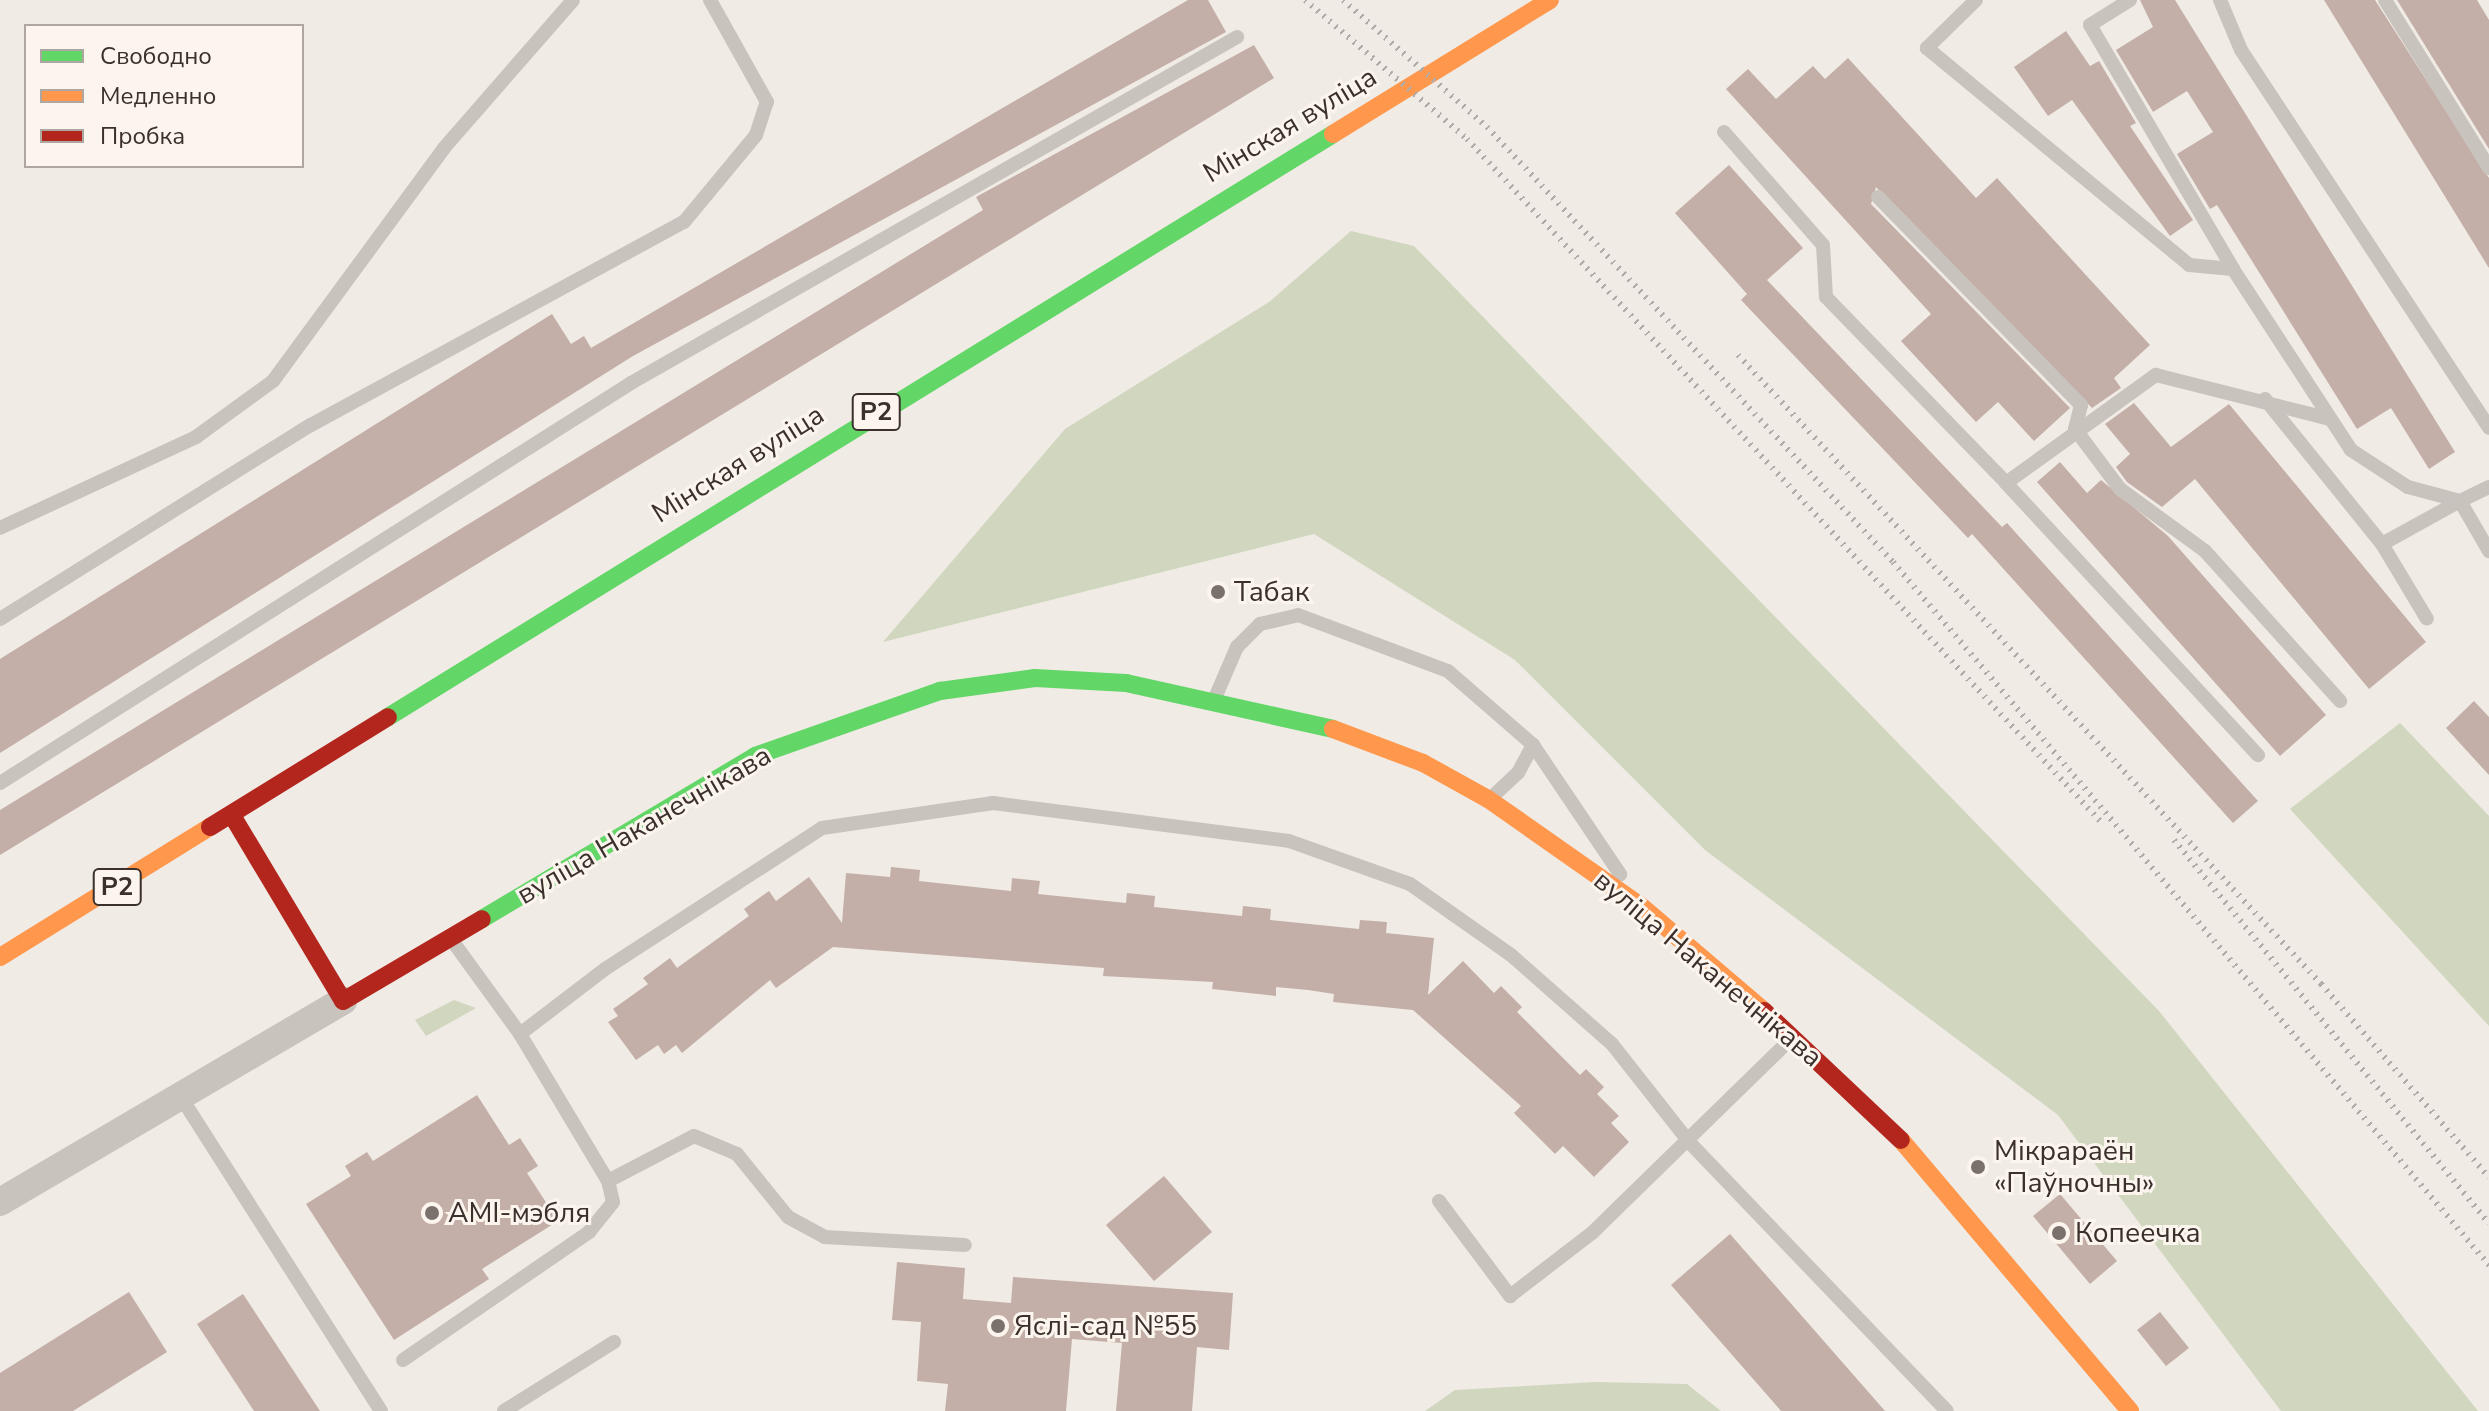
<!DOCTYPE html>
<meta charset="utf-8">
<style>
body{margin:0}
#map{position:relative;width:2489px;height:1411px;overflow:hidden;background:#f0ebe5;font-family:"Nunito Sans",sans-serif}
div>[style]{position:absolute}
.green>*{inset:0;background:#d1d6bf}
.building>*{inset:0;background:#c3afa7}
.lane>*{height:14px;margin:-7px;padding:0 7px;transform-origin:7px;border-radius:7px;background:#c9c3be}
.street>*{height:28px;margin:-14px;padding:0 14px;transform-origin:14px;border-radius:14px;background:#c9c3be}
.fast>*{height:18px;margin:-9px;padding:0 9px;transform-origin:9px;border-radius:9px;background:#63d668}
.slow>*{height:18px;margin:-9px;padding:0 9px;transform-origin:9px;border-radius:9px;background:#ff974d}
.jam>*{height:18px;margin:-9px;padding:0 9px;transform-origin:9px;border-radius:9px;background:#b3261e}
.rail>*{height:6px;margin-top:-3px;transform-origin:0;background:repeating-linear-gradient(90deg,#b1aca8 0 2px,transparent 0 8px)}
.dots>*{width:22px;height:22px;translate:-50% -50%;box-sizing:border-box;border:4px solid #fbf5ee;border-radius:50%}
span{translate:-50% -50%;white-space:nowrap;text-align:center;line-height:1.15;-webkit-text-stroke:6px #fbf5ee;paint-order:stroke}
.shield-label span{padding:2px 6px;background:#fbf5ee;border:2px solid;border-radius:6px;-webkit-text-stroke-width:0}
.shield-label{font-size:26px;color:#3b302b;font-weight:700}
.street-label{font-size:28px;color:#3b302b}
.poi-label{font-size:28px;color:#3b302b}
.left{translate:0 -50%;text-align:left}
.legend{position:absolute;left:24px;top:24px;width:280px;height:144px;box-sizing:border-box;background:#fbf5ee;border:2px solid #aea6a0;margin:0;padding:10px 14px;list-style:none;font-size:24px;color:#3b302b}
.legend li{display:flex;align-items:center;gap:16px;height:40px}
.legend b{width:40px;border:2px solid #aea6a0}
</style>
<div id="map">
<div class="green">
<i style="clip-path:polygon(1351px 231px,1414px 246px,2159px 1011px,2478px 1411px,2281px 1411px,2058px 1115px,1705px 850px,1515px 660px,1314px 534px,883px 642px,1065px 429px,1269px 302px)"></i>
<i style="clip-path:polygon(2400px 723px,2489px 816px,2489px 1026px,2290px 809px)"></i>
<i style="clip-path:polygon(454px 1000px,476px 1008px,426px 1036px,415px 1020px)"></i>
<i style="clip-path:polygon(1596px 1382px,1687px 1384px,1721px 1411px,1425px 1411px,1455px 1390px)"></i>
</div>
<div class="building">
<i style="clip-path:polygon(1188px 0,1208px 0,1226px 32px,633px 356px,0 753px,0 659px,552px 314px,571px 344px,584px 336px,591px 348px)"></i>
<i style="clip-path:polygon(2140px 0,2175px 0,2455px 452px,2429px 469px,2391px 408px,2357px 429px,2217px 205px,2210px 209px,2177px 154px,2213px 132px,2187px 91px,2153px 112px,2116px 50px,2153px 27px)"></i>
<i style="clip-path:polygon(2324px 0,2375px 0,2489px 178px,2489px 268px)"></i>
<i style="clip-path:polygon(2397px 0,2477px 0,2489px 20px,2489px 149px)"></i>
<i style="clip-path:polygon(2066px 31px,2090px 66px,2099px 61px,2136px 123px,2130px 126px,2193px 220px,2170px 236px,2072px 100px,2048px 116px,2014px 67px)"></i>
<i style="clip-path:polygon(1254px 45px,1274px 78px,0 855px,0 810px,983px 210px,976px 197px)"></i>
<i style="clip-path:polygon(1848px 58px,1976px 198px,1997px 178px,2150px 345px,2114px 378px,2121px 388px,2092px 408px,1876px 187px,1871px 204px,2070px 408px,2034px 441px,1998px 402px,1976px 422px,1901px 341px,1931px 314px,1726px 89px,1748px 69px,1776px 99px,1813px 66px,1825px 79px)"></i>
<i style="clip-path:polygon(1729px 165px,1803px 248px,1767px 280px,2002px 527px,2007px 523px,2258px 801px,2233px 823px,1972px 534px,1968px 538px,1741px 300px,1747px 294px,1675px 213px)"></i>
<i style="clip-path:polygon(2134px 403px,2171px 447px,2229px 404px,2426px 642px,2369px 689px,2195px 479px,2162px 507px,2127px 482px,2116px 467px,2130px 454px,2105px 424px)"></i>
<i style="clip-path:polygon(2060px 462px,2087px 493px,2101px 480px,2168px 536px,2326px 715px,2280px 756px,2037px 482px)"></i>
<i style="clip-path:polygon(2474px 701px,2489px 717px,2489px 775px,2446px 728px)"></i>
<i style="clip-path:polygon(891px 867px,920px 870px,919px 881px,1011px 891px,1012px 878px,1040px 881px,1038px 894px,1126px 903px,1127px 893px,1155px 896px,1154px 907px,1242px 916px,1243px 906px,1271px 909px,1270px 920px,1359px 929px,1360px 920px,1387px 922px,1386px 933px,1434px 938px,1428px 995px,1463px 961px,1494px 993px,1501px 986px,1522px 1007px,1517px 1012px,1580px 1075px,1586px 1069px,1604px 1087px,1597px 1094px,1619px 1116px,1611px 1123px,1629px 1142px,1594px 1177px,1563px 1146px,1555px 1154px,1514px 1113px,1521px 1106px,1413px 1010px,1333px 1002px,1334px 994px,1308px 990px,1276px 987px,1276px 996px,1212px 989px,1213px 982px,1103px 976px,1104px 968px,833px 947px,776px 988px,770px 980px,682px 1053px,676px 1045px,664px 1054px,658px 1045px,636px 1060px,608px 1022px,618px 1016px,613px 1009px,648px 984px,643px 978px,670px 958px,677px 968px,749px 916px,744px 909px,769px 891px,776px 901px,809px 877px,842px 923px,846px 873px,890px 877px)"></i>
<i style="clip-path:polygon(477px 1095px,509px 1145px,520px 1138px,538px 1166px,527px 1173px,558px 1221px,482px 1269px,489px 1279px,394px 1340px,306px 1204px,351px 1176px,345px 1166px,367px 1152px,373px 1161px)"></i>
<i style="clip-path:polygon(1164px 1176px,1212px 1232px,1154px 1281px,1106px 1225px)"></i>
<i style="clip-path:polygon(2060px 1194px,2117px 1261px,2090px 1284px,2033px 1216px)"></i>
<i style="clip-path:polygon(1730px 1234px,1885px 1411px,1781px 1411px,1671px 1285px)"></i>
<i style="clip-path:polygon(897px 1262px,965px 1268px,963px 1299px,1011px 1303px,1013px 1277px,1233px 1293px,1229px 1350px,1197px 1347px,1192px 1411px,1116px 1411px,1122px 1343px,1072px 1339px,1066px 1411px,945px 1411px,948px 1384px,917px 1381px,921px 1322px,892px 1320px)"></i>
<i style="clip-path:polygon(129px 1292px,167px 1352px,73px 1411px,0 1411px,0 1373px)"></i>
<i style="clip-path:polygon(243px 1294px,320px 1411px,254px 1411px,197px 1324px)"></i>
<i style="clip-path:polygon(2160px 1312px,2189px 1348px,2166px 1366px,2137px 1330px)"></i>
</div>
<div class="lane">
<i style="left:1976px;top:0;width:69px;rotate:135.6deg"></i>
<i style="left:1927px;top:48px;width:340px;rotate:39.6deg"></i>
<i style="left:2189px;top:265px;width:44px;rotate:5.2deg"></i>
<i style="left:2233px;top:269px;width:216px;rotate:56.9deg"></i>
<i style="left:2351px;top:450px;width:68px;rotate:33deg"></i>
<i style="left:2408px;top:487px;width:54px;rotate:15.1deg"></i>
<i style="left:2460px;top:501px;width:32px;rotate:-26deg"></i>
<i style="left:2130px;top:0;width:47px;rotate:148deg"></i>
<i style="left:2090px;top:25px;width:283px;rotate:59.6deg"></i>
<i style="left:2220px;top:0;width:54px;rotate:67.2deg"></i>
<i style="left:2241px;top:50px;width:452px;rotate:56.7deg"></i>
<i style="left:2385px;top:0;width:198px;rotate:58.2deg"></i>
<i style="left:1724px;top:132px;width:150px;rotate:48.8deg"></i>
<i style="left:1823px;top:245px;width:52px;rotate:86.7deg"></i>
<i style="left:1826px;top:297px;width:259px;rotate:45.9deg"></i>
<i style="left:2006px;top:483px;width:185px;rotate:-35.8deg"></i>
<i style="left:2156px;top:375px;width:179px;rotate:14.2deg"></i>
<i style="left:1878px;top:197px;width:291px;rotate:45.7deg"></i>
<i style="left:2081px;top:405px;width:25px;rotate:104deg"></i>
<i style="left:2075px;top:429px;width:75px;rotate:53.1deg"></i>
<i style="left:2120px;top:489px;width:105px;rotate:36.1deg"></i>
<i style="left:2205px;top:551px;width:202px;rotate:48deg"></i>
<i style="left:2265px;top:399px;width:186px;rotate:51.1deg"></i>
<i style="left:2382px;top:544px;width:89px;rotate:-28.9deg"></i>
<i style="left:2460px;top:501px;width:58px;rotate:59.9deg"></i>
<i style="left:2006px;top:483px;width:371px;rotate:47.2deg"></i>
<i style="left:0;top:528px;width:216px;rotate:-24.9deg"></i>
<i style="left:196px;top:437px;width:95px;rotate:-36deg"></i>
<i style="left:273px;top:381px;width:289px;rotate:-53.7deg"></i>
<i style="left:444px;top:148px;width:196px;rotate:-48.9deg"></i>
<i style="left:2382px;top:544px;width:87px;rotate:59deg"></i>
<i style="left:0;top:619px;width:367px;rotate:-32deg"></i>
<i style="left:311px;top:425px;width:425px;rotate:-28.6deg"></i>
<i style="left:684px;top:222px;width:113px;rotate:-50.4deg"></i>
<i style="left:756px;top:135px;width:35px;rotate:-72deg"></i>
<i style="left:767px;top:102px;width:117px;rotate:-119.2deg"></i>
<i style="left:1215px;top:698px;width:56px;rotate:-66.7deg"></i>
<i style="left:1237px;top:647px;width:33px;rotate:-45deg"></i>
<i style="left:1260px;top:624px;width:39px;rotate:-13deg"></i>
<i style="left:1298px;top:615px;width:160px;rotate:20.5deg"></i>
<i style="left:1448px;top:671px;width:113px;rotate:41deg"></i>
<i style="left:1533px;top:745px;width:156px;rotate:56deg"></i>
<i style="left:0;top:783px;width:747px;rotate:-32.37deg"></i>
<i style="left:631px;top:383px;width:698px;rotate:-29.72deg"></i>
<i style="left:1492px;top:797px;width:35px;rotate:-43deg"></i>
<i style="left:1518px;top:773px;width:32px;rotate:-62deg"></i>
<i style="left:451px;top:939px;width:117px;rotate:54deg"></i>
<i style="left:520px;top:1034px;width:171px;rotate:59.1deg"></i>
<i style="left:608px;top:1181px;width:97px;rotate:-27.6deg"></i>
<i style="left:694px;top:1136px;width:47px;rotate:22.7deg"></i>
<i style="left:737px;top:1154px;width:81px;rotate:51deg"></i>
<i style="left:788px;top:1217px;width:42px;rotate:28.4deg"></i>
<i style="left:825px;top:1237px;width:140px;rotate:3.3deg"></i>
<i style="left:520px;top:1034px;width:107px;rotate:-37.4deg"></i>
<i style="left:605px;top:969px;width:259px;rotate:-33deg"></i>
<i style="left:822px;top:828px;width:173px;rotate:-8.3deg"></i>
<i style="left:993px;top:803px;width:298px;rotate:7.3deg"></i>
<i style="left:1289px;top:841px;width:128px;rotate:19.6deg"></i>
<i style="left:1410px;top:884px;width:123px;rotate:35.1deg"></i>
<i style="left:1511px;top:955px;width:135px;rotate:41.4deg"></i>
<i style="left:1612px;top:1044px;width:126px;rotate:51.8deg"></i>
<i style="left:1690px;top:1143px;width:371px;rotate:46.2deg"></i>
<i style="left:179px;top:1094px;width:376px;rotate:57.5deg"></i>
<i style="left:1439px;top:1201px;width:119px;rotate:53.2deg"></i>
<i style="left:1510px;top:1296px;width:105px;rotate:-37.6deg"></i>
<i style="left:1593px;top:1232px;width:277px;rotate:-44.3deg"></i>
<i style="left:403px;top:1360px;width:226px;rotate:-34.5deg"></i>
<i style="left:589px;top:1232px;width:38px;rotate:-51deg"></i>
<i style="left:613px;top:1202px;width:22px;rotate:-103deg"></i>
<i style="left:504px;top:1411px;width:130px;rotate:-32.1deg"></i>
</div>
<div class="street">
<i style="left:0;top:1202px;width:398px;rotate:-30.4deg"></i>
</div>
<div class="fast">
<i style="left:388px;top:717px;width:1110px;rotate:-31.67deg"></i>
<i style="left:482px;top:919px;width:318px;rotate:-30.8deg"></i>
<i style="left:755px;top:756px;width:196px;rotate:-19.4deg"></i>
<i style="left:940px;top:691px;width:96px;rotate:-7.8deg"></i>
<i style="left:1035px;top:678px;width:91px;rotate:3.1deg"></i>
<i style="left:1126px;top:683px;width:212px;rotate:12.5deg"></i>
</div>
<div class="slow">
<i style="left:1333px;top:134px;width:255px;rotate:-31.7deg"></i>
<i style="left:1333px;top:729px;width:96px;rotate:20.7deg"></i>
<i style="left:1423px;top:763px;width:74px;rotate:29deg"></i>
<i style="left:1488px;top:799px;width:187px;rotate:35deg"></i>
<i style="left:1641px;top:906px;width:162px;rotate:40.5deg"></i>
<i style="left:0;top:957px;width:247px;rotate:-31.8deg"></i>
<i style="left:1901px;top:1140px;width:355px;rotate:49.8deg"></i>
</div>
<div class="jam">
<i style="left:233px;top:817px;width:214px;rotate:59.1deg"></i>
<i style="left:343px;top:1001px;width:161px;rotate:-30.5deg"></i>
<i style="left:210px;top:827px;width:209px;rotate:-31.7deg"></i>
<i style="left:1764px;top:1011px;width:188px;rotate:43.3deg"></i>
</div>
<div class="rail">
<i style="left:1305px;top:0;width:213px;rotate:40.6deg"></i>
<i style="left:1467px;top:139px;width:930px;rotate:47.13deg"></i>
<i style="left:1343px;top:0;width:192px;rotate:41.4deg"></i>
<i style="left:1487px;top:127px;width:595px;rotate:46.97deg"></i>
<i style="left:1893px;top:562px;width:922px;rotate:49.71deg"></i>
<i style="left:1738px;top:355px;width:858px;rotate:47.17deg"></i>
<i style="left:2321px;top:984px;width:256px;rotate:49deg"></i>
<i style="left:2174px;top:840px;width:496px;rotate:50.6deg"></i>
</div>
<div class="dots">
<i style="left:1218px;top:592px;background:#7a716c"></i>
<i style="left:1978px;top:1167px;background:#7a716c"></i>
<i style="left:432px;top:1213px;background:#7a716c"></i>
<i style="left:2059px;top:1233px;background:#7a716c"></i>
<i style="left:998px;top:1326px;background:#7a716c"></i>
</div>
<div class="shield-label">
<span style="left:876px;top:412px">Р2</span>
<span style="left:117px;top:887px">Р2</span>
</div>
<div class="street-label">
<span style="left:1290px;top:125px;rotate:-31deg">Мінская вуліца</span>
<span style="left:738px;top:464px;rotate:-32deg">Мінская вуліца</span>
<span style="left:644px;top:825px;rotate:-30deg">вуліца Наканечнікава</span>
<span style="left:1708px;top:969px;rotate:40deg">вуліца Наканечнікава</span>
</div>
<div class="poi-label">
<span class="left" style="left:1234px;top:592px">Табак</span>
<span class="left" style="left:1994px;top:1167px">Мікрараён<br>«Паўночны»</span>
<span class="left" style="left:448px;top:1213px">AMI-мэбля</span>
<span class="left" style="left:2075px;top:1233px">Копеечка</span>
<span class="left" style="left:1014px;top:1326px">Яслі-сад №55</span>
</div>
<ul class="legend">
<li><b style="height:10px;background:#63d668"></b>Свободно</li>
<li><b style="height:10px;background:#ff974d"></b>Медленно</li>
<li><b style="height:10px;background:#b3261e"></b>Пробка</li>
</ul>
</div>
